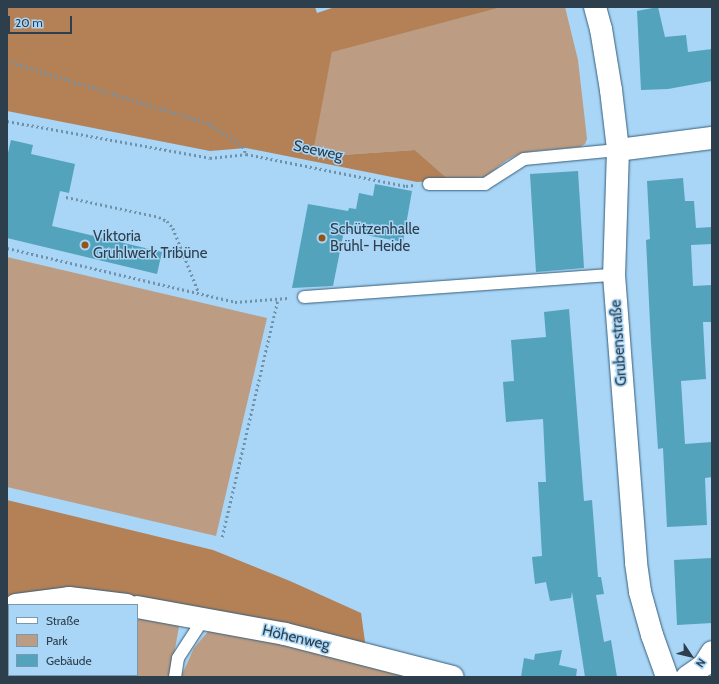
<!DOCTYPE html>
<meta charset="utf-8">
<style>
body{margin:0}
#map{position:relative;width:719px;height:684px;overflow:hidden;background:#a9d5f6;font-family:Cabin,sans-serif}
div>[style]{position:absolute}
.green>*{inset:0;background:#bc9c82}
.forest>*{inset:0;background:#b48156}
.building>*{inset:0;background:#53a3bc}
.path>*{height:2.5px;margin-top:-1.25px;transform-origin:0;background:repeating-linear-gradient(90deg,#7191a9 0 2px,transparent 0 5px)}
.roads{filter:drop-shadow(0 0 1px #365e7a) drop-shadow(0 0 1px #365e7a)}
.service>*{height:12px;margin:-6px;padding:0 6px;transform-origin:6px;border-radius:6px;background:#fff}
.minor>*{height:22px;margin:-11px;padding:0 11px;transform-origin:11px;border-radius:11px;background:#fff}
.dots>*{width:11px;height:11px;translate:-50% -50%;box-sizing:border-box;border:2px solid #a9d5f6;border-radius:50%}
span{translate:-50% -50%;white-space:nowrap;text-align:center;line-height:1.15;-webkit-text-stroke:3px #a9d5f6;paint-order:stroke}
.street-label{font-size:15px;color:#2d3f4c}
.poi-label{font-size:15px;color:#2d3f4c}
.left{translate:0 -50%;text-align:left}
.frame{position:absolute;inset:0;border:8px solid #2d3f4c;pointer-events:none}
.legend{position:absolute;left:8px;top:604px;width:130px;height:72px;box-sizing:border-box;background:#a9d5f6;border:1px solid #7799b2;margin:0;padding:5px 7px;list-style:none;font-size:12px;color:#2d3f4c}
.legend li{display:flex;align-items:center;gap:8px;height:20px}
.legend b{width:20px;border:1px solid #7799b2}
.north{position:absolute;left:671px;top:636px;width:40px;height:40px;-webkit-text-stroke:3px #a9d5f6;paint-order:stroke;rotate:125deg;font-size:11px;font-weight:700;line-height:16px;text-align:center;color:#2d3f4c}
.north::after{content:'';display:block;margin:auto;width:14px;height:18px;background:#2d3f4c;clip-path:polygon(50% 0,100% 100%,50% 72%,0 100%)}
.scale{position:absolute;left:8px;top:16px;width:64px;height:18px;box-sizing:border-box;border:2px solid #2d3f4c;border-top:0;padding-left:5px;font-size:12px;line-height:14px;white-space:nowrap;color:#2d3f4c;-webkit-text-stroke:3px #a9d5f6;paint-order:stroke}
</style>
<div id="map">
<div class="green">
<i style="clip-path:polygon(502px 7px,565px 7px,578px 60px,587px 139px,585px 144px,580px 147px,534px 151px,519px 154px,507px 160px,485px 177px,449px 180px,415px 150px,311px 157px,332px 51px)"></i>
<i style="clip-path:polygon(7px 257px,267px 318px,216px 536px,7px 487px)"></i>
<i style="clip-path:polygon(137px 615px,180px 621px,170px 677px,7px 677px,7px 669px,9px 669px,9px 675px,137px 675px)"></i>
<i style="clip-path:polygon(211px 628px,333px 651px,415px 677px,181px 677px,194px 648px)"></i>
</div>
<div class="forest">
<i style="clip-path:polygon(7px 7px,315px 7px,317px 13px,335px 7px,502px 7px,332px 52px,312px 157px,415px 150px,449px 180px,417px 182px,246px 148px,210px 151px,7px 111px)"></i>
<i style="clip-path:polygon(7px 500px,213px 550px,290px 581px,361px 613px,366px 649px,20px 595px,7px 599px)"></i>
<i style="clip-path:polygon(7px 619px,9px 619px,9px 669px,7px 669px)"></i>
</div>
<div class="building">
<i style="clip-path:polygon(658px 7px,665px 37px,686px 35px,688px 52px,712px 49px,712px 81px,668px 89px,641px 90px,637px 11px)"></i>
<i style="clip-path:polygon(11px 140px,33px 145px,31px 154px,75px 164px,69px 193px,60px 191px,52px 226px,162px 252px,157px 274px,7px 238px,7px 157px)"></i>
<i style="clip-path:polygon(578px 171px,584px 268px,536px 272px,530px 174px)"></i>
<i style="clip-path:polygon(683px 178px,685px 201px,694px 201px,696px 228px,712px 227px,712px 244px,691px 245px,693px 286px,712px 285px,712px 322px,703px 322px,706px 379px,681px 381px,685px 444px,712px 442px,712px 477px,705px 478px,707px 525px,667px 527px,663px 448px,658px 449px,651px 343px,646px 240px,650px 239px,647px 181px)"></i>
<i style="clip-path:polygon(375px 184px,412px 191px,403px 242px,344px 231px,333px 286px,292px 288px,308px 204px,348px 211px,349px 208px,356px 209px,359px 193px,373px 196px)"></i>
<i style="clip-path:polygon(569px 309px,584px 501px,592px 500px,598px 577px,601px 577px,604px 594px,596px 595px,604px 642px,611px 640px,617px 677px,585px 677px,572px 592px,571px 598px,550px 601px,546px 582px,535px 584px,532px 557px,542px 556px,538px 482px,546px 482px,543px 419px,506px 422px,503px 382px,514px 381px,511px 340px,546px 337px,544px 312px)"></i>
<i style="clip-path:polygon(712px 558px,712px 623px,677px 625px,674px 560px)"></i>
<i style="clip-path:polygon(562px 650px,559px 665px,577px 669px,576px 677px,521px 677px,524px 658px,534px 660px,535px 654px)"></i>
</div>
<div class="path">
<i style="left:7px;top:61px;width:213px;rotate:17.2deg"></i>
<i style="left:210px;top:124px;width:40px;rotate:34deg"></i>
<i style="left:243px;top:146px;width:9px;rotate:69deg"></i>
<i style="left:7px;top:121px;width:206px;rotate:10.3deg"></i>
<i style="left:210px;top:158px;width:36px;rotate:-6deg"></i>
<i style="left:246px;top:154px;width:163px;rotate:11.3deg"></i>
<i style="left:406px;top:186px;width:8px;rotate:-7deg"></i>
<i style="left:66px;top:197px;width:95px;rotate:12.1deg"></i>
<i style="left:159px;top:217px;width:9px;rotate:27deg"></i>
<i style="left:167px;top:221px;width:9px;rotate:49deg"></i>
<i style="left:173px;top:228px;width:70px;rotate:68.2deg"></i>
<i style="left:7px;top:248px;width:234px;rotate:13.3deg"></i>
<i style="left:235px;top:302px;width:53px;rotate:-4.3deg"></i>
<i style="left:222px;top:537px;width:244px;rotate:-76.8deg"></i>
</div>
<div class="roads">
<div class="service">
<i style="left:429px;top:184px;width:56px"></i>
<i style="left:485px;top:184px;width:46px;rotate:-32.7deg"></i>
<i style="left:524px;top:159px;width:94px;rotate:-5.5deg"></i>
<i style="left:304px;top:297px;width:311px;rotate:-4.1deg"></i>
<i style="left:175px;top:677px;width:19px;rotate:-81deg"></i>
<i style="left:178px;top:658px;width:48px;rotate:-57deg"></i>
</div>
<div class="minor">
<i style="left:595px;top:7px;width:23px;rotate:75deg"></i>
<i style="left:601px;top:29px;width:62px;rotate:80.7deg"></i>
<i style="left:611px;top:90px;width:60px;rotate:83.3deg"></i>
<i style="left:618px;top:150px;width:125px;rotate:91.8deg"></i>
<i style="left:614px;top:275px;width:289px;rotate:85.6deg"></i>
<i style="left:636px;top:563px;width:29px;rotate:82deg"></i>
<i style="left:640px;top:592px;width:45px;rotate:74.4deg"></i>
<i style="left:652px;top:635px;width:45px;rotate:70.3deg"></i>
<i style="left:618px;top:150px;width:95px;rotate:-7.3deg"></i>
<i style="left:16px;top:605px;width:53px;rotate:-7.5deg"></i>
<i style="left:69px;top:598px;width:58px;rotate:6.9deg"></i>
<i style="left:137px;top:607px;width:150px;rotate:10.3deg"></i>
<i style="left:285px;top:634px;width:173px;rotate:14.4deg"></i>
<i style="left:687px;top:677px;width:21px;rotate:-35deg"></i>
<i style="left:704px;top:665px;width:15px;rotate:-58deg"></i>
</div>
</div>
<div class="dots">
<i style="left:322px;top:238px;background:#925517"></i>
<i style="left:85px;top:245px;background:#925517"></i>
</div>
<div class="street-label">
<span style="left:318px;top:151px;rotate:12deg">Seeweg</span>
<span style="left:619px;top:343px;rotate:-94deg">Grubenstraße</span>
<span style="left:296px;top:638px;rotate:13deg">Höhenweg</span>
</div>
<div class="poi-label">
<span class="left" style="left:330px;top:238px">Schützenhalle<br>Brühl- Heide</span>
<span class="left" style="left:93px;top:245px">Viktoria<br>Gruhlwerk Tribüne</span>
</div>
<div class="frame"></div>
<ul class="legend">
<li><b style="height:5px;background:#fff"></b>Straße</li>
<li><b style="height:11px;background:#bc9c82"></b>Park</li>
<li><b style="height:11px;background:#53a3bc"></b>Gebäude</li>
</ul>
<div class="north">N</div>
<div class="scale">20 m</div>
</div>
